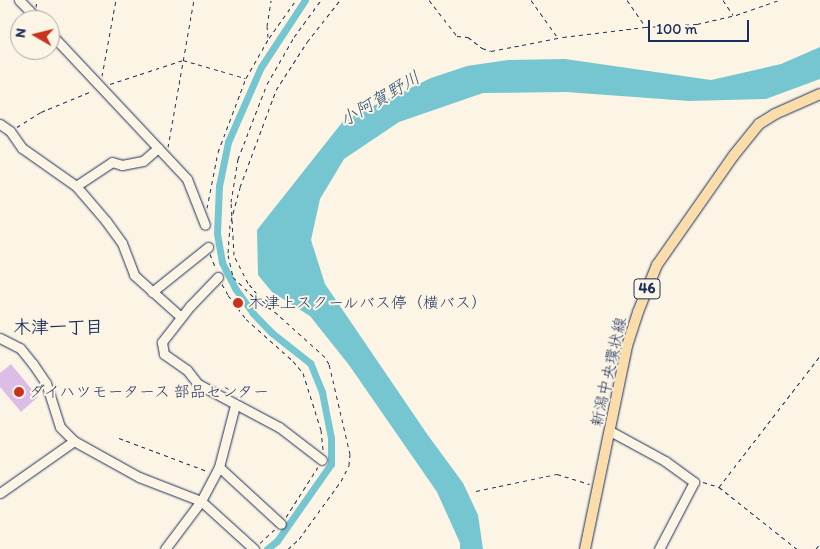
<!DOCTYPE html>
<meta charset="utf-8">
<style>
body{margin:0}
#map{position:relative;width:820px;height:549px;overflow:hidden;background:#fcf5e5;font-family:Itim,"Klee One",sans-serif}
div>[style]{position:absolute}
.water>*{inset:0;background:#76c6d2}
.canal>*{height:7px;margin:-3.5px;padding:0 3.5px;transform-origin:3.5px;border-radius:3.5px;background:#76c6d2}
.building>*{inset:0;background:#debce8}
.path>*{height:1px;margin-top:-0.5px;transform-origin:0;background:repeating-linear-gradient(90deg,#1b2f5e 0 4px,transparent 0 8px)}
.roads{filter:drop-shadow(0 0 1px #1b2f5e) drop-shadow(0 0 1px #1b2f5e)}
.minor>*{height:9px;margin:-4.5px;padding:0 4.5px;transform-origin:4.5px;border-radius:4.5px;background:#fcf5e5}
.major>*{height:10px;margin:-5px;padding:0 5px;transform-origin:5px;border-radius:5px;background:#fbddab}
.dots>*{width:14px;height:14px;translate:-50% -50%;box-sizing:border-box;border:2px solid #fcf5e5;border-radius:50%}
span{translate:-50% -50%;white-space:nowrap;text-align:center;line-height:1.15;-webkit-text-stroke:4px #fcf5e5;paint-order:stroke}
.shield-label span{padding:1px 4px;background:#fcf5e5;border:1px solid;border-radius:4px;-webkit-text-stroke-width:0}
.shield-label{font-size:15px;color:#1b2f5e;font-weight:700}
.poi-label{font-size:16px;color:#1b2f5e}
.left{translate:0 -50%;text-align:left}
.street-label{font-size:16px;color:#1b2f5e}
.water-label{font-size:18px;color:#32557b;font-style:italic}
.neighbourhood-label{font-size:18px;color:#1b2f5e;font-weight:700}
.north{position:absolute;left:10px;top:10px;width:50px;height:50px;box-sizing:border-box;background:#fcf5e5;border:1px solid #a2a6af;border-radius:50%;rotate:278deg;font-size:14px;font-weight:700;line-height:20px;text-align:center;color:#1b2f5e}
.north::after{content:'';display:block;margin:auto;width:18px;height:22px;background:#c8321e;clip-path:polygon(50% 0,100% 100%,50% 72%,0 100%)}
.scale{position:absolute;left:648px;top:20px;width:101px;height:22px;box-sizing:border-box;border:2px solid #1b2f5e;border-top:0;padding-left:6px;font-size:15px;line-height:18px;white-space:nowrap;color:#1b2f5e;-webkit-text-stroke:4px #fcf5e5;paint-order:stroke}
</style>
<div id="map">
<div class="water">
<i style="clip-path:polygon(820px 47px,820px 79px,766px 99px,689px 101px,566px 92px,483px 93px,399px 122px,344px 159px,320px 199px,311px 240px,325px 284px,427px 434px,463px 483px,478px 515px,483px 549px,460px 549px,460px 543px,437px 492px,349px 365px,310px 316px,272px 292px,258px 275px,257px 230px,344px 120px,431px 78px,467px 66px,508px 60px,565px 59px,711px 80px,781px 64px)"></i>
</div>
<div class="canal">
<i style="left:267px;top:549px;width:13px;rotate:-39deg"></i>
<i style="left:277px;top:541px;width:94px;rotate:-55deg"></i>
<i style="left:331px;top:464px;width:26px;rotate:-90deg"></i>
<i style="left:331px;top:438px;width:47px;rotate:-101.1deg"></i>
<i style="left:322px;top:392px;width:31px;rotate:-112deg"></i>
<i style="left:310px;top:363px;width:48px;rotate:-141.7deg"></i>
<i style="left:272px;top:333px;width:28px;rotate:-134deg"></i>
<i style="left:253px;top:313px;width:29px;rotate:-126deg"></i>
<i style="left:236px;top:290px;width:31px;rotate:-117deg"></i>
<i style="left:222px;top:262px;width:29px;rotate:-100deg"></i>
<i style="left:217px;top:233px;width:47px;rotate:-87.6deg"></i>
<i style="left:219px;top:186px;width:45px;rotate:-78.4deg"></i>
<i style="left:228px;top:142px;width:82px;rotate:-66.3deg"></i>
<i style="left:261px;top:67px;width:80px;rotate:-56.7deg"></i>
</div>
<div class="building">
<i style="clip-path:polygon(11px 364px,38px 397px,21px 412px,0 387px,0 373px)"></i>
</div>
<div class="path">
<i style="left:429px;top:0;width:46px;rotate:52.1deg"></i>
<i style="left:457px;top:36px;width:11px;rotate:5deg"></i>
<i style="left:468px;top:37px;width:18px;rotate:38deg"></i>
<i style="left:482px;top:48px;width:9px;rotate:18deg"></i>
<i style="left:491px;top:51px;width:73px;rotate:-11deg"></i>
<i style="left:563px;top:37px;width:83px;rotate:-7deg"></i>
<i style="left:645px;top:27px;width:52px;rotate:-3.3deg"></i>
<i style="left:697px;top:24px;width:40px;rotate:-13deg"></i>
<i style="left:736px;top:15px;width:46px;rotate:-19.2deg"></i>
<i style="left:531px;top:0;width:47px;rotate:54.6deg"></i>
<i style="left:627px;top:0;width:32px;rotate:55deg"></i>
<i style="left:723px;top:0;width:18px;rotate:56deg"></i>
<i style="left:36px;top:7px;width:7px;rotate:-82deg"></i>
<i style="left:268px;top:37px;width:11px;rotate:-95deg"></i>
<i style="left:267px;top:26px;width:26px;rotate:-81deg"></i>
<i style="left:102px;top:76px;width:77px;rotate:-79.6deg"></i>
<i style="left:110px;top:84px;width:77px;rotate:-18.2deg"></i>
<i style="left:183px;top:60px;width:65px;rotate:16.2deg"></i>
<i style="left:17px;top:127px;width:28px;rotate:-32deg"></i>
<i style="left:41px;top:112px;width:55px;rotate:-22.4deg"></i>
<i style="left:168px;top:147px;width:149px;rotate:-80deg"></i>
<i style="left:207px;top:208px;width:57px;rotate:-78.9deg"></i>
<i style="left:218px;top:152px;width:79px;rotate:-69.3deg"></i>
<i style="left:246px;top:78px;width:46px;rotate:-60.1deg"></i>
<i style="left:269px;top:38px;width:47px;rotate:-54.6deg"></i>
<i style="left:231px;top:221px;width:35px;rotate:-75deg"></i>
<i style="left:240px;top:187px;width:103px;rotate:-69.6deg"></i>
<i style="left:276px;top:90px;width:57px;rotate:-57.1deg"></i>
<i style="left:307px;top:42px;width:53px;rotate:-51.8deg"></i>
<i style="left:230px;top:225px;width:30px;rotate:94deg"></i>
<i style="left:228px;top:255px;width:23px;rotate:77deg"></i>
<i style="left:233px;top:277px;width:39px;rotate:44deg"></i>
<i style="left:261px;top:304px;width:11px;rotate:27deg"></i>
<i style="left:210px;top:254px;width:16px;rotate:68deg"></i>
<i style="left:222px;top:284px;width:13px;rotate:61deg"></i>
<i style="left:228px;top:295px;width:30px;rotate:53deg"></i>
<i style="left:246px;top:319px;width:63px;rotate:41.8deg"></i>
<i style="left:293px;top:361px;width:16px;rotate:50deg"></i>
<i style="left:303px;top:373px;width:60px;rotate:72.5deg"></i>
<i style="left:321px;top:430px;width:20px;rotate:84deg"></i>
<i style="left:119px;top:438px;width:94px;rotate:20.6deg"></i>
<i style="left:703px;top:482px;width:17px;rotate:17deg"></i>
<i style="left:719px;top:487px;width:100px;rotate:38.5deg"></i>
<i style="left:719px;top:487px;width:165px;rotate:-52.4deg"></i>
<i style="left:476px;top:491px;width:83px;rotate:-11.9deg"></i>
<i style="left:557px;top:474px;width:34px;rotate:17deg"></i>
<i style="left:286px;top:517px;width:59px;rotate:-57.4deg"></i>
<i style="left:260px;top:543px;width:21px;rotate:-43deg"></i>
<i style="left:288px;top:549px;width:15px;rotate:-42deg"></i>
<i style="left:299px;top:539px;width:72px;rotate:-54.1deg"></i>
<i style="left:341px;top:481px;width:18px;rotate:-63deg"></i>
<i style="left:349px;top:465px;width:11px;rotate:-85deg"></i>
<i style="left:350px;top:454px;width:92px;rotate:-103.1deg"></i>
<i style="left:329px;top:364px;width:8px;rotate:-120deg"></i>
<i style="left:325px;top:357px;width:85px;rotate:-137.9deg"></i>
<i style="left:262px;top:300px;width:22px;rotate:-129deg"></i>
<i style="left:248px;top:283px;width:31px;rotate:-117deg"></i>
<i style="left:234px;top:255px;width:53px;rotate:-93.2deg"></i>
<i style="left:231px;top:202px;width:44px;rotate:-80.8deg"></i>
<i style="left:238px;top:159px;width:80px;rotate:-68.9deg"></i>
<i style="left:267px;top:84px;width:54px;rotate:-60.1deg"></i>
<i style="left:294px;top:37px;width:46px;rotate:-53.9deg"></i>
<i style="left:816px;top:549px;width:7px;rotate:-56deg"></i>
</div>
<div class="roads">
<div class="minor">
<i style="left:19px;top:0;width:28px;rotate:46deg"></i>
<i style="left:50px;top:33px;width:200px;rotate:46.8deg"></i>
<i style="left:187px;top:179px;width:49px;rotate:68.6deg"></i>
<i style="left:0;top:124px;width:12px;rotate:35deg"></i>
<i style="left:10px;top:131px;width:21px;rotate:55deg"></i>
<i style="left:22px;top:148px;width:66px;rotate:35.1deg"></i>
<i style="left:76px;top:186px;width:46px;rotate:49.4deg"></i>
<i style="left:106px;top:221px;width:27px;rotate:54deg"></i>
<i style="left:122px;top:243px;width:34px;rotate:69deg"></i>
<i style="left:134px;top:275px;width:63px;rotate:41.8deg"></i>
<i style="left:76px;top:186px;width:43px;rotate:-33.7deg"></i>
<i style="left:112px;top:162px;width:10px;rotate:17deg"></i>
<i style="left:122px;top:165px;width:21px;rotate:-11deg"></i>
<i style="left:143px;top:161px;width:20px;rotate:-41deg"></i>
<i style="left:218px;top:277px;width:40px;rotate:134deg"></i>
<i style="left:190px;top:306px;width:46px;rotate:127.9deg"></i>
<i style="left:162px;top:342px;width:12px;rotate:81deg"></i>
<i style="left:164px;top:354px;width:28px;rotate:35deg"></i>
<i style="left:187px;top:370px;width:18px;rotate:52deg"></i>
<i style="left:198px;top:384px;width:92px;rotate:28deg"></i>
<i style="left:279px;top:427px;width:54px;rotate:37.5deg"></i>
<i style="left:152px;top:292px;width:72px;rotate:-38.8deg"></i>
<i style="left:0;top:338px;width:22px;rotate:27deg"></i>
<i style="left:20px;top:348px;width:21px;rotate:51deg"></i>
<i style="left:33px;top:364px;width:23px;rotate:56deg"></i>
<i style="left:46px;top:383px;width:46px;rotate:72.3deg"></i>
<i style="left:60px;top:427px;width:20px;rotate:45deg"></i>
<i style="left:74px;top:441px;width:74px;rotate:29deg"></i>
<i style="left:139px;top:477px;width:66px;rotate:21.2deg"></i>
<i style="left:201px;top:501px;width:72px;rotate:42.2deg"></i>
<i style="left:610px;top:431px;width:63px;rotate:28.6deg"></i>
<i style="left:665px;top:461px;width:36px;rotate:36deg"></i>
<i style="left:694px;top:482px;width:76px;rotate:117.6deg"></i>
<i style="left:219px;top:467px;width:84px;rotate:42.6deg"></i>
<i style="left:0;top:493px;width:90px;rotate:-35.1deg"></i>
<i style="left:165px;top:549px;width:60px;rotate:-53.1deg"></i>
<i style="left:201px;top:501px;width:38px;rotate:-62deg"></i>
<i style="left:219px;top:467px;width:64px;rotate:-75.5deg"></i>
</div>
<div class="major">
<i style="left:585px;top:549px;width:207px;rotate:-78.3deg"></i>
<i style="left:627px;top:346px;width:36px;rotate:-72deg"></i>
<i style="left:638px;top:312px;width:51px;rotate:-68deg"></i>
<i style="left:657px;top:265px;width:134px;rotate:-55deg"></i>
<i style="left:734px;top:155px;width:40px;rotate:-51deg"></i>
<i style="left:759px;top:124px;width:19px;rotate:-32deg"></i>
<i style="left:775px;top:114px;width:49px;rotate:-24deg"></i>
</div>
</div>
<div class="dots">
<i style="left:238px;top:303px;background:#c8321e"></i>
<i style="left:19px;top:392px;background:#c8321e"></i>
</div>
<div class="shield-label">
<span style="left:647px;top:289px">46</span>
</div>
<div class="poi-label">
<span class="left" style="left:248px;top:303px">木津上スクールバス停（横バス）</span>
<span class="left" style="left:29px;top:392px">ダイハツモータース 部品センター</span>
</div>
<div class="street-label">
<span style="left:609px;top:372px;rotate:-77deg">新潟中央環状線</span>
</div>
<div class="water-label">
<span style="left:380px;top:99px;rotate:-31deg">小阿賀野川</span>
</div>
<div class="neighbourhood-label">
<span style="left:58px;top:327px">木津一丁目</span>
</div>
<div class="north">N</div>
<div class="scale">100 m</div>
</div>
